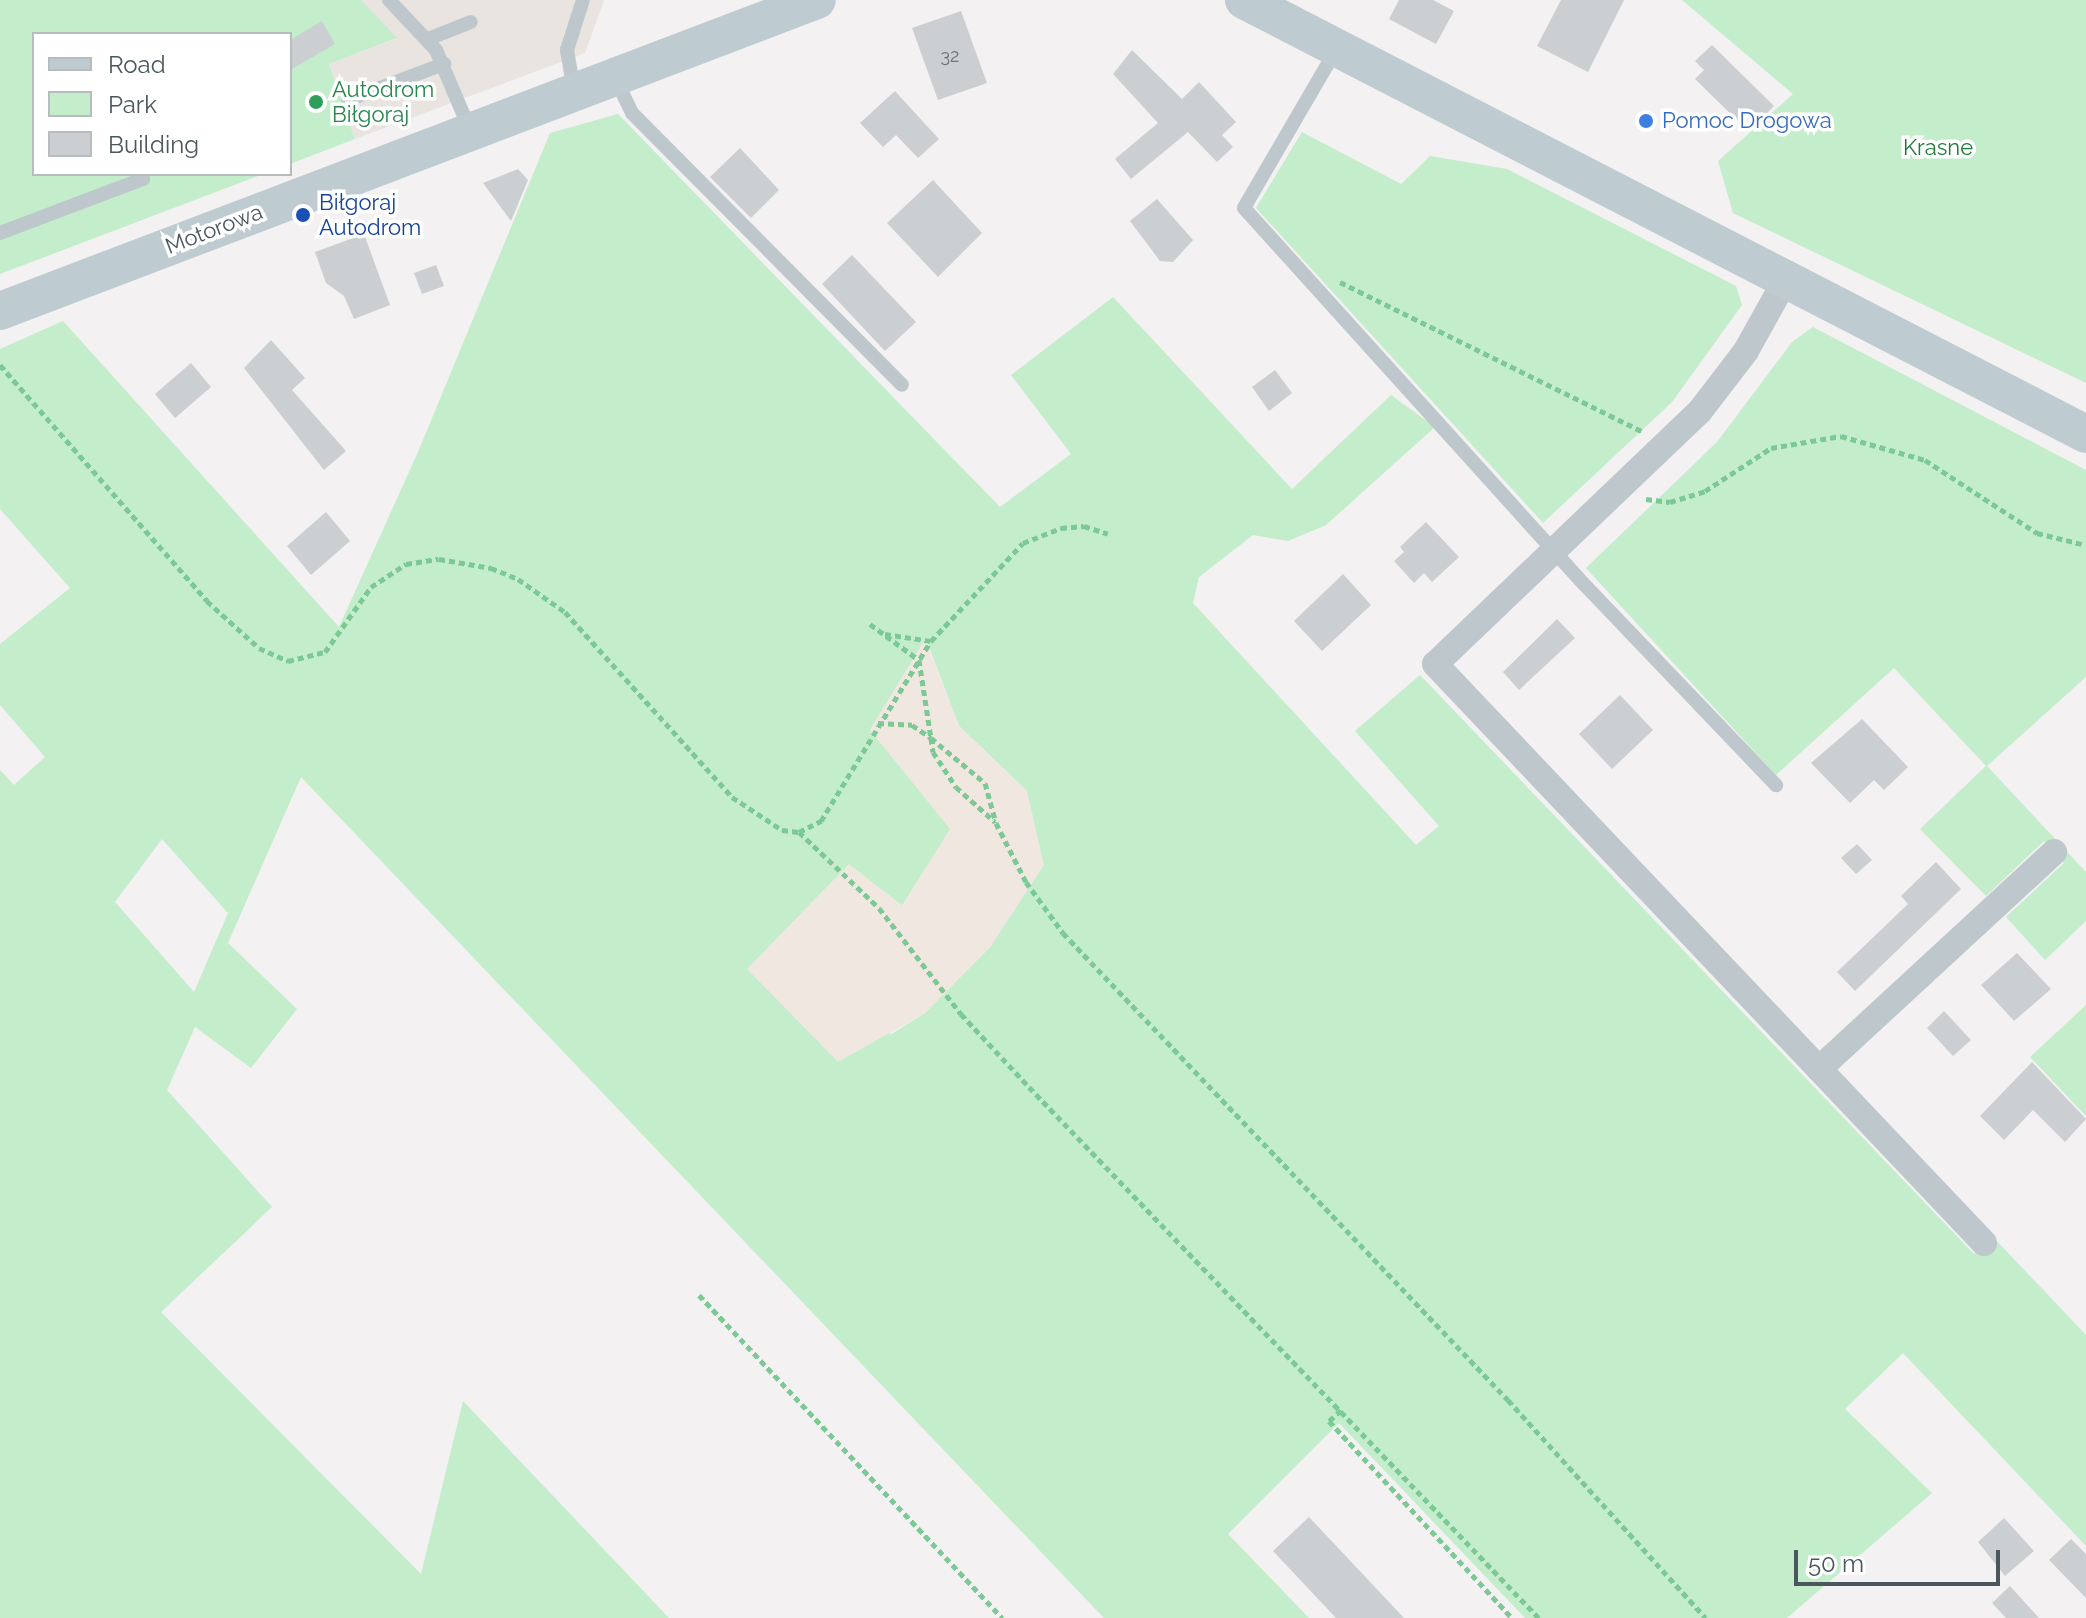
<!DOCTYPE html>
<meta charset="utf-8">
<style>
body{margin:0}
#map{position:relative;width:2086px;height:1618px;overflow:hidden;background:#f3f1f1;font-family:Raleway,sans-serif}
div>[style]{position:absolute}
.commercial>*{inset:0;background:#e9e4df}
.green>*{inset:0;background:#c3edcb}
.sand>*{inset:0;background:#f0e8e0}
.building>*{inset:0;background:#cbcfd2}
.path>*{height:5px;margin-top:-2.5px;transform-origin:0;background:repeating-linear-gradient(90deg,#7dc995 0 6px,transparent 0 10px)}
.lane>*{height:14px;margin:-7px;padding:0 7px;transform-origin:7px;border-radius:7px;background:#bec8cc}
.street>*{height:26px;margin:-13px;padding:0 13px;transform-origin:13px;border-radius:13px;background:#bec8cc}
.secondary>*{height:38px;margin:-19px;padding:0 19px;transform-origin:19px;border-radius:19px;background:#becbd1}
.dots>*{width:22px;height:22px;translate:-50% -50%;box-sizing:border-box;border:4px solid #fff;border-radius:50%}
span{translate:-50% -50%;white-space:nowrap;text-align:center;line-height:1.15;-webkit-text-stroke:7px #fff;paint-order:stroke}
.number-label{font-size:18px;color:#6a767a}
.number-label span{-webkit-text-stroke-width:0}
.leisure-label{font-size:22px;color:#27864d}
.left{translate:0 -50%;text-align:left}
.shop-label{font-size:22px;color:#366cbe}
.park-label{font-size:22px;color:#1e7b3b}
.transit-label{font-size:22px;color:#164399}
.street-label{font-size:22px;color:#4a585d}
.legend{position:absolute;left:32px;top:32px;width:260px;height:144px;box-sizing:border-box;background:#fff;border:2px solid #b7bcbe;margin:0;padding:10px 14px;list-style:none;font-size:24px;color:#4a585d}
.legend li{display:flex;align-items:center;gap:16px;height:40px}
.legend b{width:40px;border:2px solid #b7bcbe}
.scale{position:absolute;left:1794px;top:1550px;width:206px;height:36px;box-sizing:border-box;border:4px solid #4a585d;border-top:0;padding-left:10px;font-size:24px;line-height:28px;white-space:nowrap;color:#4a585d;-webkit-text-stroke:6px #fff;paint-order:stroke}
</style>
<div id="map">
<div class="commercial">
<i style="clip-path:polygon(361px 0,604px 0,585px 53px,355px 139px,329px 64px,396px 39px)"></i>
</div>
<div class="green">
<i style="clip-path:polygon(0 0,361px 0,397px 38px,329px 64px,355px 139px,290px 164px,290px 34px,34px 34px,34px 174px,263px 174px,0 274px)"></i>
<i style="clip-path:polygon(1682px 0,2086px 0,2086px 383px,1733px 213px,1718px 161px,1793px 94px)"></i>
<i style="clip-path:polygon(evenodd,618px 114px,1000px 507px,1071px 454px,1011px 375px,1113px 297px,1292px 489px,1391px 395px,1435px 427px,1326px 525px,1288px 541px,1253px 535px,1199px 577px,1193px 603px,1416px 845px,1439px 826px,1355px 731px,1420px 675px,1974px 1254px,1993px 1237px,2086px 1335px,2086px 1546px,1903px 1353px,1845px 1409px,1932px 1493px,1787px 1618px,1525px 1618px,1339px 1423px,1228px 1534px,1309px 1618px,1104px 1618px,301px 777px,228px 943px,297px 1009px,251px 1068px,195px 1027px,167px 1090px,272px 1207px,161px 1312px,421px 1574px,463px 1401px,669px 1618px,0 1618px,0 770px,14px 785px,45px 757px,0 705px,0 644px,70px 588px,0 509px,0 349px,63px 321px,339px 627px,418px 452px,550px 133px,618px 114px,926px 639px,959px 726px,1027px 791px,991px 946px,925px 1013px,890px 1035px,902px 906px,951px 828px,870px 730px,926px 639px,618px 114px,162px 839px,228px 913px,194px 992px,115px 902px,162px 839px)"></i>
<i style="clip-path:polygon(1302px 132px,1401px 184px,1430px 156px,1507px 169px,1736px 286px,1742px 305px,1672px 402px,1543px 523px,1256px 208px)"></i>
<i style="clip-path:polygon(1813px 327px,2086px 470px,2086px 677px,1987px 766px,2086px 872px,2086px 921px,2045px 960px,2006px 917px,2064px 863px,2044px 841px,1986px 896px,1920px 829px,1986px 766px,1894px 668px,1776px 775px,1586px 568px,1717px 442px,1792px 342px)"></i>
<i style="clip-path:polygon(2086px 1005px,2086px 1116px,2030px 1057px)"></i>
</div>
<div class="sand">
<i style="clip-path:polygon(925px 639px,959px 726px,1027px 791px,1044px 865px,991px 946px,925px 1013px,838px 1062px,747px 969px,849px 864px,903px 906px,950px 829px,870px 730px)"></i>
</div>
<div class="building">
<i style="clip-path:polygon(1399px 0,1433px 0,1454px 11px,1436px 44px,1389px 19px)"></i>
<i style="clip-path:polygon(1561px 0,1624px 0,1588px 72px,1537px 46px)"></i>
<i style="clip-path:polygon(961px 11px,987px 83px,938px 100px,912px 28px)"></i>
<i style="clip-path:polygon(322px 21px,335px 44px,290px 70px,290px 40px)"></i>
<i style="clip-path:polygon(1712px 45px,1774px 106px,1757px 123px,1748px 114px,1740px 123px,1695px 79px,1704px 70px,1695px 61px)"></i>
<i style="clip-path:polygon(1132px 50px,1182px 99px,1199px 82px,1236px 122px,1222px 135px,1233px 147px,1217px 162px,1188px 132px,1131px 179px,1115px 159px,1158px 123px,1113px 74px)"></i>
<i style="clip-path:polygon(895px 91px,939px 139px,918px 158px,896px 135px,883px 147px,860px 123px)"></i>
<i style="clip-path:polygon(740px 148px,779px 190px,751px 218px,710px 177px)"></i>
<i style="clip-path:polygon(518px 169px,528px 180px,511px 221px,483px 183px)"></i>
<i style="clip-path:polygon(933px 180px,982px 233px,938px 277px,887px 223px)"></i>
<i style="clip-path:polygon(1157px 199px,1193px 240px,1173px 262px,1160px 261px,1130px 221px)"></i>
<i style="clip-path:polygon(364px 234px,390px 305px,354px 319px,344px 296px,326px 283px,315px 252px)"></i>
<i style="clip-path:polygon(852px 255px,916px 322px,885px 351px,822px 284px)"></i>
<i style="clip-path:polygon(436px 265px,444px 286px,422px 294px,414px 273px)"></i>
<i style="clip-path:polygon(271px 340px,305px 378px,292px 390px,346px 451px,324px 470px,244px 368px)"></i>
<i style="clip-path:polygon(191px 363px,211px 387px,175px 418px,155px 394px)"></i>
<i style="clip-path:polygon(1275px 370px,1292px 393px,1269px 411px,1252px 387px)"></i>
<i style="clip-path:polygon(326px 512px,350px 541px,311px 575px,287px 546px)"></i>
<i style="clip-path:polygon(1426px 522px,1459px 557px,1432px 582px,1424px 573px,1414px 583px,1394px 561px,1404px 552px,1400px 547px)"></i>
<i style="clip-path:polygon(1343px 574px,1371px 605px,1322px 651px,1294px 621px)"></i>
<i style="clip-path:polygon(1557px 619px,1575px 638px,1519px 690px,1503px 672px)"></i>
<i style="clip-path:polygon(1620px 695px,1653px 730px,1612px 769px,1579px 734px)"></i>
<i style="clip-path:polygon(1862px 719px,1908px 767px,1884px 790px,1874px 780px,1850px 803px,1811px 763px)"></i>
<i style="clip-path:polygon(1857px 844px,1872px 860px,1856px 874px,1841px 858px)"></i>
<i style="clip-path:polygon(1936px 862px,1961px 889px,1855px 991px,1837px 972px,1908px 904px,1901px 896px)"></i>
<i style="clip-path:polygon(2017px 953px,2051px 989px,2014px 1021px,1981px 985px)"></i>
<i style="clip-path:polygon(1944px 1011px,1971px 1040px,1953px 1056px,1927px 1028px)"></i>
<i style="clip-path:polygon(2032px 1062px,2086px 1119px,2065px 1142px,2033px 1110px,2004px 1140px,1980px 1116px)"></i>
<i style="clip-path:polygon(1309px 1517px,1404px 1618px,1336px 1618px,1273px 1551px)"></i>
<i style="clip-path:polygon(2004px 1518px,2034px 1551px,2005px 1576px,1978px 1542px)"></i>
<i style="clip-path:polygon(2071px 1539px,2086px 1554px,2086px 1598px,2049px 1560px)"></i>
<i style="clip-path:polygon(2010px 1586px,2039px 1618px,2006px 1618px,1992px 1603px)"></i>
</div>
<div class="path">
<i style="left:1340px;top:282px;width:338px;rotate:26.3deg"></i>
<i style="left:0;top:365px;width:314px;rotate:48.7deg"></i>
<i style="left:207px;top:601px;width:70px;rotate:42.1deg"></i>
<i style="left:259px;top:648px;width:32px;rotate:24deg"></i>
<i style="left:288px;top:661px;width:38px;rotate:-14deg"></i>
<i style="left:325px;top:652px;width:80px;rotate:-54.7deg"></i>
<i style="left:371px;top:587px;width:42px;rotate:-33.3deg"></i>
<i style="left:406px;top:564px;width:33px;rotate:-9deg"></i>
<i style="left:439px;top:559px;width:53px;rotate:9.8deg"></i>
<i style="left:491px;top:568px;width:29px;rotate:22deg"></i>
<i style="left:518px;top:579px;width:57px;rotate:35.1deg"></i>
<i style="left:565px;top:612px;width:249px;rotate:47.9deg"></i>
<i style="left:732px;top:797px;width:60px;rotate:33.4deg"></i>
<i style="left:782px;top:830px;width:17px;rotate:7deg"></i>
<i style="left:799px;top:832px;width:25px;rotate:-27deg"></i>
<i style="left:821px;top:821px;width:211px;rotate:-58.6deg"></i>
<i style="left:931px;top:641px;width:134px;rotate:-46.8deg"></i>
<i style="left:1023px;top:543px;width:41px;rotate:-21.5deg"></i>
<i style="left:1061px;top:528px;width:23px;rotate:-5deg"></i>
<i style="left:1084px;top:526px;width:25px;rotate:18deg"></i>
<i style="left:1646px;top:499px;width:24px;rotate:7deg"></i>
<i style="left:1670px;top:502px;width:37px;rotate:-17deg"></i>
<i style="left:1705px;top:491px;width:79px;rotate:-33.1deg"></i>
<i style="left:1771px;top:448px;width:71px;rotate:-9.7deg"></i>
<i style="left:1841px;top:436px;width:87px;rotate:15.9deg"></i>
<i style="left:1925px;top:460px;width:134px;rotate:33.1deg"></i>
<i style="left:2037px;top:533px;width:50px;rotate:13.8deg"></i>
<i style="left:870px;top:624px;width:61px;rotate:36.3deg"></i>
<i style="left:919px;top:660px;width:79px;rotate:81.3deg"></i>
<i style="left:931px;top:738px;width:70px;rotate:39.8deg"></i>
<i style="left:985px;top:783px;width:41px;rotate:74.6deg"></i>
<i style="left:996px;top:823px;width:66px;rotate:63deg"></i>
<i style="left:1026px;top:882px;width:63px;rotate:54deg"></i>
<i style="left:1063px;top:933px;width:645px;rotate:46.38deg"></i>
<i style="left:1508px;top:1400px;width:294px;rotate:47.8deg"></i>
<i style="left:885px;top:634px;width:47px;rotate:8.7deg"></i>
<i style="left:878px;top:723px;width:34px;rotate:3deg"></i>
<i style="left:912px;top:725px;width:23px;rotate:34deg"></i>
<i style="left:931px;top:738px;width:14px;rotate:82deg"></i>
<i style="left:933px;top:752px;width:42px;rotate:56.7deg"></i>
<i style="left:956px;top:787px;width:52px;rotate:41.9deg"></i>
<i style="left:799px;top:832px;width:110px;rotate:43.5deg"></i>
<i style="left:879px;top:908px;width:134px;rotate:52.3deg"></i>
<i style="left:961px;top:1014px;width:100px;rotate:47deg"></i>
<i style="left:1029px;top:1087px;width:736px;rotate:46.16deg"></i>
<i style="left:699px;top:1295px;width:443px;rotate:46.8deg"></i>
<i style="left:1341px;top:1410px;width:16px;rotate:137deg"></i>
<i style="left:1329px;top:1421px;width:269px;rotate:47.1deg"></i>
</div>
<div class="lane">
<i style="left:389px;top:0;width:69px;rotate:46.8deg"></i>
<i style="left:436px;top:50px;width:87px;rotate:67deg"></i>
<i style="left:428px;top:39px;width:46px;rotate:-21.6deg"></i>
<i style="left:1337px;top:48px;width:185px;rotate:120.2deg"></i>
<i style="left:1244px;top:208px;width:501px;rotate:47.91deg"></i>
<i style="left:1580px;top:580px;width:284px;rotate:46.3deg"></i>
<i style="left:616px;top:80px;width:37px;rotate:64deg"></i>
<i style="left:632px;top:113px;width:383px;rotate:45.2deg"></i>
<i style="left:574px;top:91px;width:42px;rotate:-99.7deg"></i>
<i style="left:567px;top:50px;width:52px;rotate:-72.3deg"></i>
<i style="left:348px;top:100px;width:103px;rotate:-20.6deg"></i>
<i style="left:0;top:233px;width:153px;rotate:-20.7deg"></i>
<i style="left:143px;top:179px;width:5px;rotate:-112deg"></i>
</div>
<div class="street">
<i style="left:1786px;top:279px;width:82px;rotate:119.1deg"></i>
<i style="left:1746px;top:351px;width:76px;rotate:127.5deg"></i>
<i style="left:1700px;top:411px;width:366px;rotate:136.3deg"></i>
<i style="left:1435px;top:664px;width:798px;rotate:46.52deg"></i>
<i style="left:1819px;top:1069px;width:320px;rotate:-42.7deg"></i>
</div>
<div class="secondary">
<i style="left:1244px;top:0;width:947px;rotate:27.27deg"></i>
<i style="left:0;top:311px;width:874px;rotate:-20.84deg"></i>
</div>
<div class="dots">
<i style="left:316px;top:102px;background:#2e9e5b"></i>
<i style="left:1646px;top:121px;background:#3f7fe0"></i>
<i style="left:303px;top:215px;background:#1a4fb4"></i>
</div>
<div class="number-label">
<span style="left:950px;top:56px">32</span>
</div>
<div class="leisure-label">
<span class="left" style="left:332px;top:102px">Autodrom<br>Biłgoraj</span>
</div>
<div class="shop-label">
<span class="left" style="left:1662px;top:121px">Pomoc Drogowa</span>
</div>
<div class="park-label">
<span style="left:1938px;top:148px">Krasne</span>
</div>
<div class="transit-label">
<span class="left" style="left:319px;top:215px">Biłgoraj<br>Autodrom</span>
</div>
<div class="street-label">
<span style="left:214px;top:229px;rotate:-21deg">Motorowa</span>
</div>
<ul class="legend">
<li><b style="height:10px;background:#becbd1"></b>Road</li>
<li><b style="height:22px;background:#c3edcb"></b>Park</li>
<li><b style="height:22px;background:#cbcfd2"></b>Building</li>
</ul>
<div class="scale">50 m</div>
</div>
